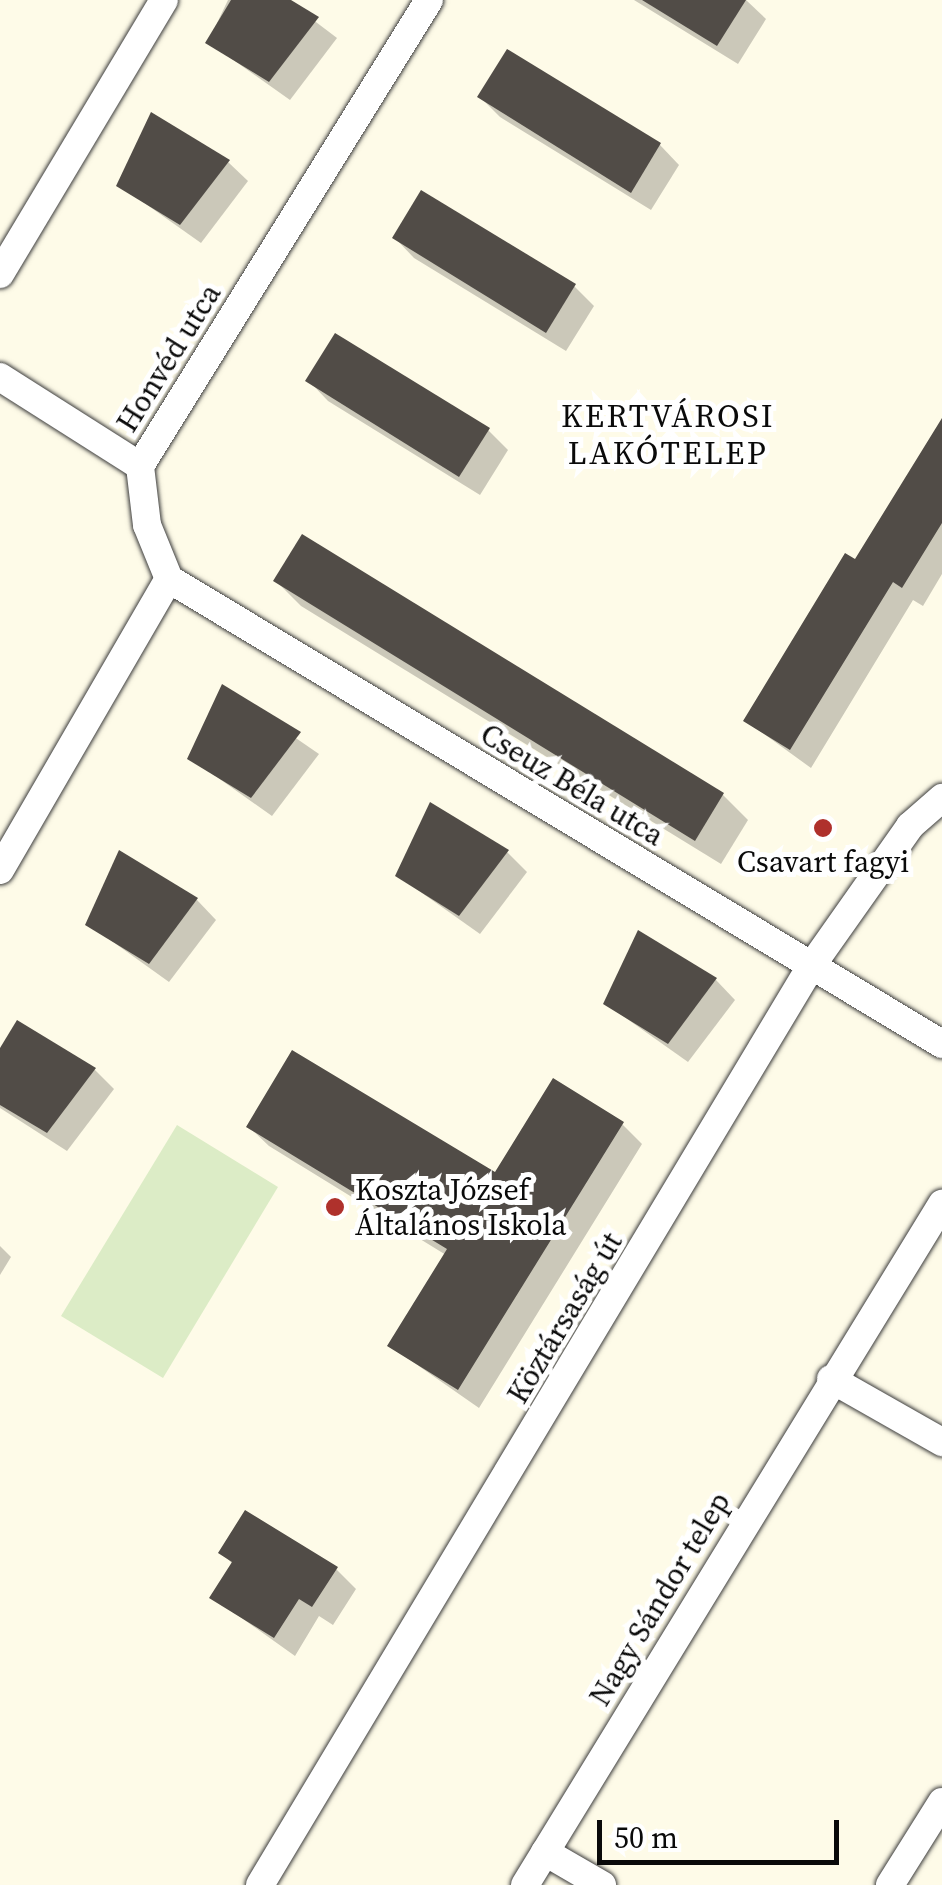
<!DOCTYPE html>
<meta charset="utf-8">
<style>
body{margin:0}
#map{position:relative;width:942px;height:1885px;overflow:hidden;background:#fefbe8;font-family:"Source Serif 4",serif}
div>[style]{position:absolute}
.pitch>*{inset:0;background:#dcecc6}
.shadow>*{inset:0;background:#0003}
.building>*{inset:0;background:#514c47}
.roads{filter:drop-shadow(0 0 2px #3d3d3d) drop-shadow(0 0 2px #3d3d3d)}
.minor>*{height:28px;margin:-14px;padding:0 14px;transform-origin:14px;border-radius:14px;background:#fff}
.dots>*{width:28px;height:28px;translate:-50% -50%;box-sizing:border-box;border:5px solid #fff;border-radius:50%}
span{translate:-50% -50%;white-space:nowrap;text-align:center;line-height:1.15;-webkit-text-stroke:10px #fff;paint-order:stroke}
.street-label{font-size:30px;color:#0a0a0a}
.poi-label{font-size:30px;color:#0a0a0a}
.left{translate:0 -50%;text-align:left}
.neighbourhood-label{font-size:32px;color:#0a0a0a;letter-spacing:2.5px}
.scale{position:absolute;left:597px;top:1820px;width:242px;height:45px;box-sizing:border-box;border:5px solid #0a0a0a;border-top:0;padding-left:12px;font-size:30px;line-height:35px;white-space:nowrap;color:#0a0a0a;-webkit-text-stroke:8px #fff;paint-order:stroke}
</style>
<div id="map">
<div class="pitch">
<i style="clip-path:polygon(177px 1125px,278px 1187px,163px 1378px,61px 1316px)"></i>
</div>
<div class="shadow">
<i style="clip-path:polygon(228px 0,287px 0,337px 38px,290px 100px,208px 42px)"></i>
<i style="clip-path:polygon(634px 0,746px 0,766px 19px,738px 64px)"></i>
<i style="clip-path:polygon(508px 52px,660px 145px,679px 165px,651px 210px,500px 117px,480px 97px)"></i>
<i style="clip-path:polygon(228px 162px,248px 181px,201px 243px,119px 185px)"></i>
<i style="clip-path:polygon(395px 238px,574px 286px,594px 306px,566px 351px,414px 258px)"></i>
<i style="clip-path:polygon(309px 381px,488px 430px,508px 450px,480px 495px,328px 401px)"></i>
<i style="clip-path:polygon(942px 422px,942px 574px,923px 606px,913px 600px,811px 768px,746px 721px,856px 563px)"></i>
<i style="clip-path:polygon(276px 581px,723px 795px,748px 820px,721px 864px,301px 606px)"></i>
<i style="clip-path:polygon(223px 688px,319px 754px,272px 816px,190px 758px)"></i>
<i style="clip-path:polygon(507px 852px,527px 872px,480px 934px,398px 876px)"></i>
<i style="clip-path:polygon(121px 854px,197px 900px,216px 920px,169px 982px,88px 924px)"></i>
<i style="clip-path:polygon(640px 934px,716px 980px,735px 1000px,688px 1062px,606px 1004px)"></i>
<i style="clip-path:polygon(0 1062px,95px 1070px,114px 1089px,67px 1151px,0 1108px)"></i>
<i style="clip-path:polygon(622px 1124px,642px 1144px,479px 1408px,390px 1346px,446px 1255px,269px 1146px,249px 1127px,496px 1176px)"></i>
<i style="clip-path:polygon(0 1246px,11px 1257px,0 1275px)"></i>
<i style="clip-path:polygon(221px 1553px,336px 1569px,356px 1589px,333px 1625px,319px 1616px,295px 1656px,212px 1597px,233px 1564px)"></i>
</div>
<div class="building">
<i style="clip-path:polygon(231px 0,291px 0,319px 17px,269px 82px,205px 43px)"></i>
<i style="clip-path:polygon(642px 0,746px 0,717px 46px)"></i>
<i style="clip-path:polygon(507px 49px,661px 143px,631px 193px,477px 97px)"></i>
<i style="clip-path:polygon(151px 112px,230px 160px,180px 225px,116px 186px)"></i>
<i style="clip-path:polygon(421px 190px,576px 284px,546px 333px,392px 238px)"></i>
<i style="clip-path:polygon(335px 333px,490px 428px,459px 477px,305px 381px)"></i>
<i style="clip-path:polygon(942px 418px,942px 523px,902px 588px,893px 582px,790px 750px,743px 721px,845px 553px,855px 559px)"></i>
<i style="clip-path:polygon(302px 534px,724px 793px,695px 841px,273px 581px)"></i>
<i style="clip-path:polygon(222px 684px,301px 732px,251px 798px,187px 759px)"></i>
<i style="clip-path:polygon(430px 802px,509px 850px,459px 916px,395px 876px)"></i>
<i style="clip-path:polygon(119px 850px,198px 898px,149px 964px,85px 925px)"></i>
<i style="clip-path:polygon(638px 930px,717px 978px,668px 1044px,603px 1004px)"></i>
<i style="clip-path:polygon(17px 1020px,96px 1068px,47px 1133px,0 1105px,0 1048px)"></i>
<i style="clip-path:polygon(292px 1050px,495px 1172px,553px 1078px,624px 1122px,458px 1390px,387px 1346px,447px 1249px,246px 1127px)"></i>
<i style="clip-path:polygon(245px 1510px,338px 1567px,312px 1607px,299px 1599px,274px 1638px,209px 1598px,232px 1562px,218px 1553px)"></i>
</div>
<div class="roads">
<div class="minor">
<i style="left:0;top:274px;width:319px;rotate:-59.1deg"></i>
<i style="left:0;top:377px;width:166px;rotate:32.4deg"></i>
<i style="left:169px;top:579px;width:902px;rotate:31.03deg"></i>
<i style="left:0;top:870px;width:337px;rotate:-59.9deg"></i>
<i style="left:169px;top:579px;width:58px;rotate:-112.2deg"></i>
<i style="left:147px;top:525px;width:59px;rotate:-96.8deg"></i>
<i style="left:140px;top:466px;width:548px;rotate:-58.19deg"></i>
<i style="left:831px;top:1379px;width:128px;rotate:29.6deg"></i>
<i style="left:545px;top:1852px;width:66px;rotate:30.1deg"></i>
<i style="left:260px;top:1885px;width:1069px;rotate:-59.05deg"></i>
<i style="left:810px;top:968px;width:174px;rotate:-54.8deg"></i>
<i style="left:910px;top:826px;width:43px;rotate:-41.2deg"></i>
<i style="left:525px;top:1885px;width:799px;rotate:-58.52deg"></i>
<i style="left:890px;top:1885px;width:98px;rotate:-57.9deg"></i>
</div>
</div>
<div class="dots">
<i style="left:823px;top:828px;background:#af312c"></i>
<i style="left:335px;top:1207px;background:#af312c"></i>
</div>
<div class="street-label">
<span style="left:169px;top:358px;rotate:-58deg">Honvéd utca</span>
<span style="left:572px;top:785px;rotate:31deg">Cseuz Béla utca</span>
<span style="left:565px;top:1318px;rotate:-59deg">Köztársaság út</span>
<span style="left:660px;top:1599px;rotate:-59deg">Nagy Sándor telep</span>
</div>
<div class="poi-label">
<span style="left:823px;top:862px">Csavart fagyi</span>
<span class="left" style="left:355px;top:1207px">Koszta József<br>Általános Iskola</span>
</div>
<div class="neighbourhood-label">
<span style="left:668px;top:435px">KERTVÁROSI<br>LAKÓTELEP</span>
</div>
<div class="scale">50 m</div>
</div>
